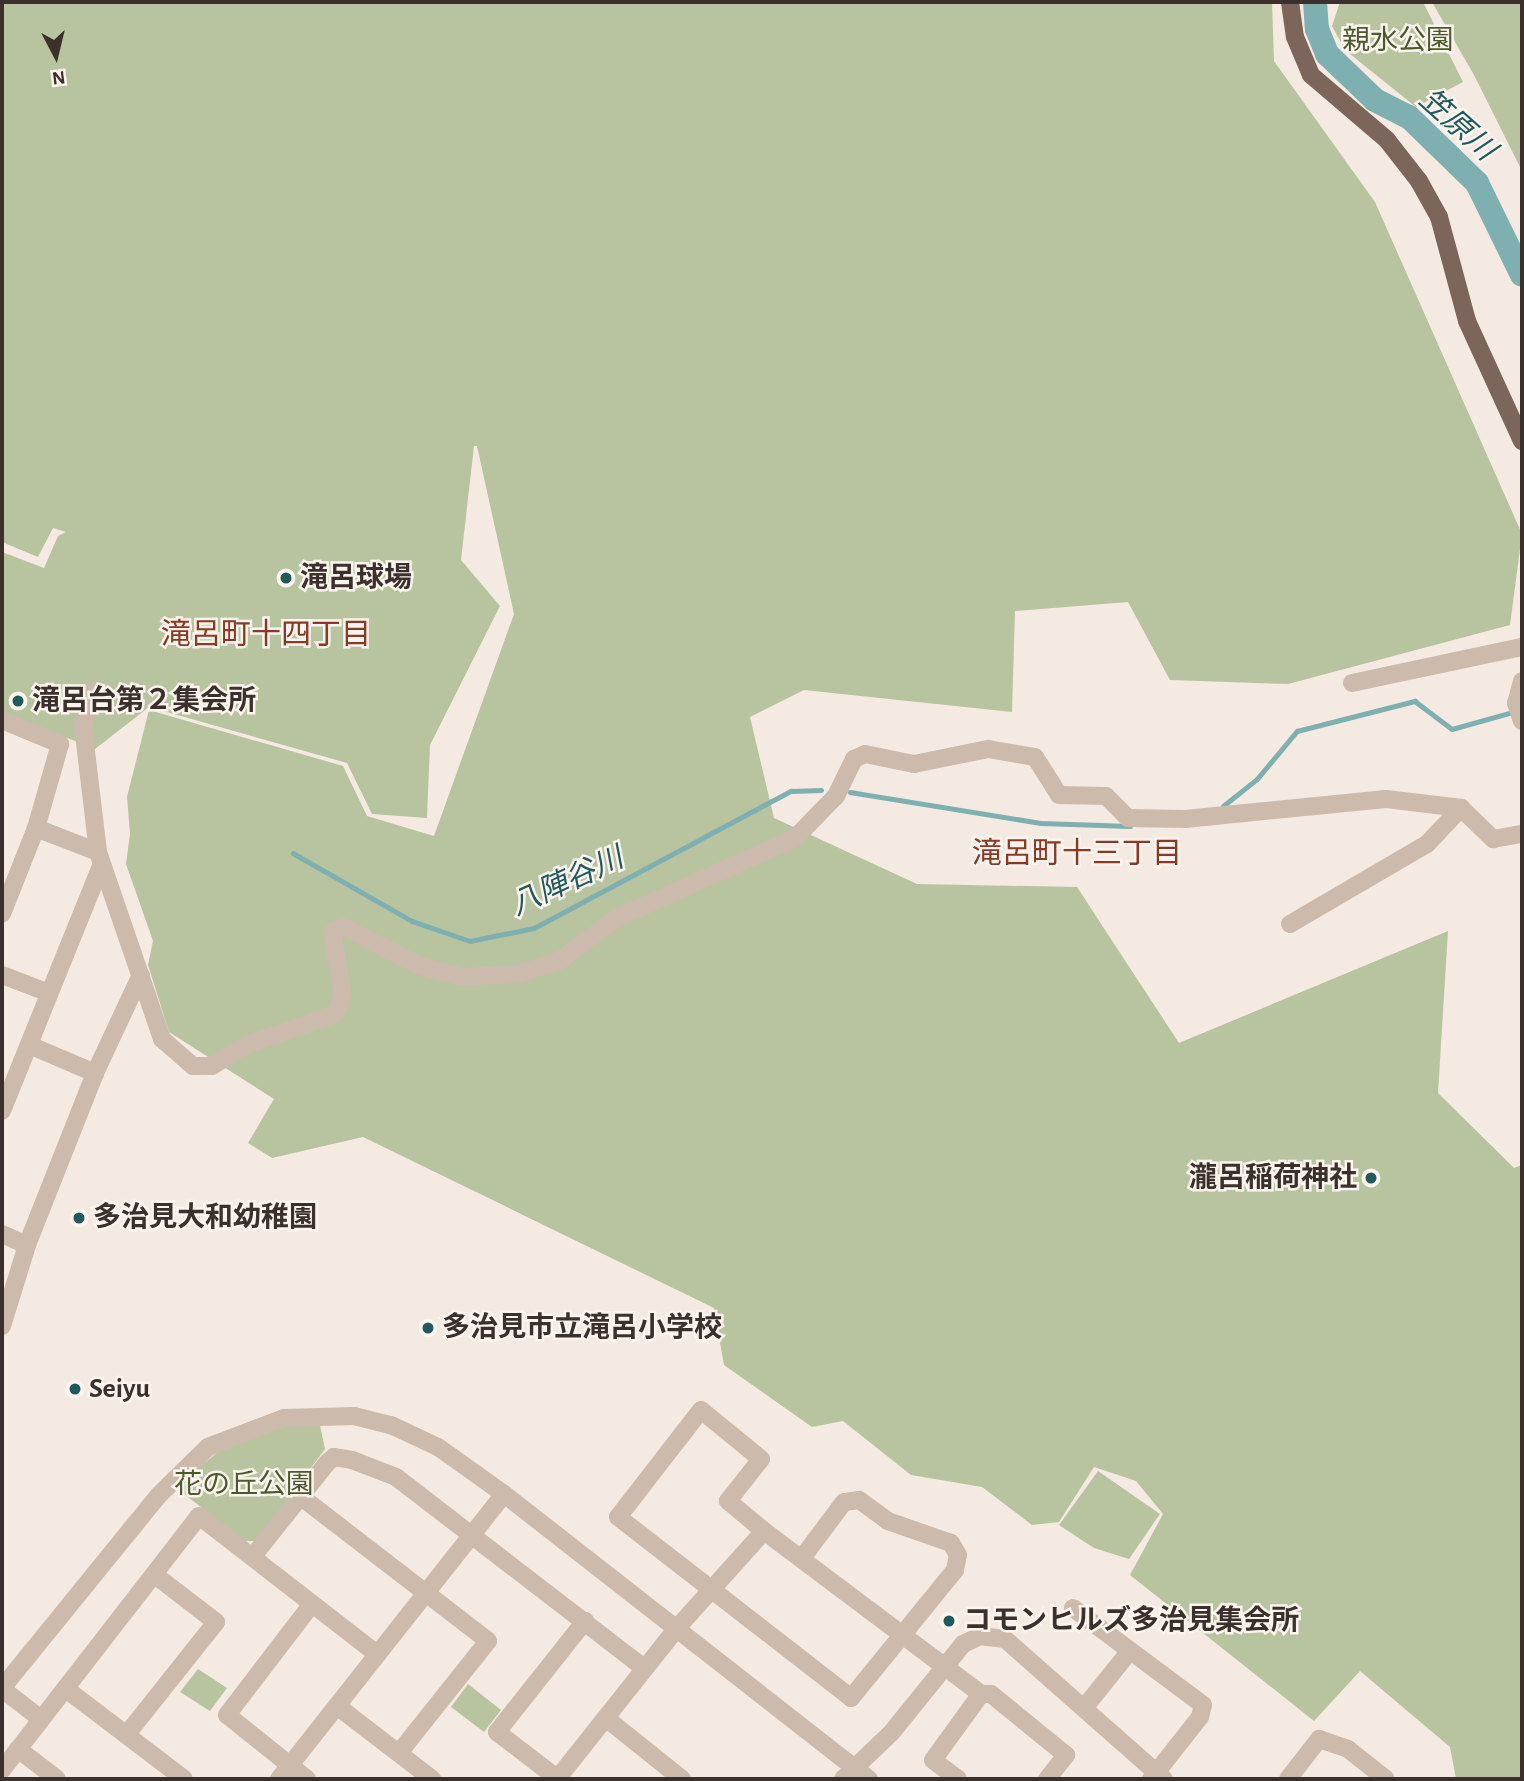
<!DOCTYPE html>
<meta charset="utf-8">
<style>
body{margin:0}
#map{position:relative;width:1524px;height:1781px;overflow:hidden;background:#f4eae1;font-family:"Alegreya Sans","Noto Sans JP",sans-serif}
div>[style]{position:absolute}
.green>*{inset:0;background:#b8c3a0}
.stream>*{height:4.5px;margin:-2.25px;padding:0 2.25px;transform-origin:2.25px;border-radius:2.25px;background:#7fb0b1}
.river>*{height:24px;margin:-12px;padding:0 12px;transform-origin:12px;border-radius:12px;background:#7fb0b1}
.minor>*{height:18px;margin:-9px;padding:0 9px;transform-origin:9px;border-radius:9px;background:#ccbaac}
.major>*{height:18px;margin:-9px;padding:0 9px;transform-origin:9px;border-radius:9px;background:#7c665c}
.dots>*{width:19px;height:19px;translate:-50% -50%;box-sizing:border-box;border:4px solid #fbf4ee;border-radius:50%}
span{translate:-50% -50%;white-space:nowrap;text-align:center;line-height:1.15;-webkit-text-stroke:5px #fbf4ee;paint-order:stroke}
.park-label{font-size:28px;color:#4a592e}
.poi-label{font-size:28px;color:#3b302b;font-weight:700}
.left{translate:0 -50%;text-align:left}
.right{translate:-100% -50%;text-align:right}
.water-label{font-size:30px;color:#205a5d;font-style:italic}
.neighbourhood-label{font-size:30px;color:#8a3923}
.frame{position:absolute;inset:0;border:4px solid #3b302b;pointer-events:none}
.north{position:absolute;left:21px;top:21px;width:70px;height:70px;-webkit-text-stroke:5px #fbf4ee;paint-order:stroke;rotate:173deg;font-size:19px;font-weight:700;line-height:28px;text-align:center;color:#3b302b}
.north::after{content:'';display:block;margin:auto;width:24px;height:32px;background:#3b302b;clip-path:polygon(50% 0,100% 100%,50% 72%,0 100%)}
</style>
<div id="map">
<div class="green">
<i style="clip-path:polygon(2px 2px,1272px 2px,1274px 61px,1375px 202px,1522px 534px,1510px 625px,1288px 684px,1170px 680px,1128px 602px,1015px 611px,1012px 712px,804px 690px,750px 717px,774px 818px,917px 884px,1077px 887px,1179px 1043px,1448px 931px,1438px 1093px,1514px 1168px,1522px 1165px,1522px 1779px,1456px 1779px,1450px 1747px,1360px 1671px,1314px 1721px,1130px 1575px,1163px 1514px,1136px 1481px,1094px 1467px,1059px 1522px,1032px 1525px,982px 1487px,911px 1475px,843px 1421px,812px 1427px,724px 1365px,714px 1308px,363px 1137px,272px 1158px,248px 1143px,274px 1099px,169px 1032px,148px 965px,153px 941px,126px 864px,130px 834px,127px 797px,149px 710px,343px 766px,367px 816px,434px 836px,514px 614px,477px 446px,474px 446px,461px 560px,500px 606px,430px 745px,427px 818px,372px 814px,347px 763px,149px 707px,95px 749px,2px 712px,2px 552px,44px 568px,58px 536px,66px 532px,53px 528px,38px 557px,2px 542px)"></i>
<i style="clip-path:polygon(1340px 2px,1423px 2px,1463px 82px,1416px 107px,1345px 50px,1332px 26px)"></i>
<i style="clip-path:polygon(1432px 2px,1522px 2px,1522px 171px,1474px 75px)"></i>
<i style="clip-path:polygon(319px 1421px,325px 1449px,256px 1541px,245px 1541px,175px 1487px,224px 1447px,288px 1424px)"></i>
<i style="clip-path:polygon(1098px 1471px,1160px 1514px,1129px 1559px,1094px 1548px,1059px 1525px)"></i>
<i style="clip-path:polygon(198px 1669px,227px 1688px,210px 1711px,180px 1692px)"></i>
<i style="clip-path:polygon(468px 1684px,501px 1710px,484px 1732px,451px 1707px)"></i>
</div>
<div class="stream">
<i style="left:850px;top:792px;width:193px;rotate:9.2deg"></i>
<i style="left:1041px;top:823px;width:89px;rotate:1.9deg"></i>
<i style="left:1223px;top:806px;width:43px;rotate:-38.5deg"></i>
<i style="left:1257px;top:779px;width:62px;rotate:-50.2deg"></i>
<i style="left:1297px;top:731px;width:122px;rotate:-14.3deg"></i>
<i style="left:1415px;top:701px;width:46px;rotate:37.1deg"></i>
<i style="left:1452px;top:729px;width:63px;rotate:-15.6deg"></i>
<i style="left:293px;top:853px;width:137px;rotate:29.7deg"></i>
<i style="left:412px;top:921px;width:61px;rotate:19deg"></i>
<i style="left:470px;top:941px;width:65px;rotate:-11.5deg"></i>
<i style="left:534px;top:928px;width:291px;rotate:-28.1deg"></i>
<i style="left:791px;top:791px;width:30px;rotate:-2deg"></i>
</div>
<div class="river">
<i style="left:1315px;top:2px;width:27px;rotate:86deg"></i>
<i style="left:1317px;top:29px;width:27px;rotate:68deg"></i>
<i style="left:1327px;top:54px;width:66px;rotate:43.8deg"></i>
<i style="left:1375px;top:100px;width:38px;rotate:27deg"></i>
<i style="left:1409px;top:117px;width:95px;rotate:44.1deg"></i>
<i style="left:1477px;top:183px;width:102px;rotate:63.9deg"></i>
</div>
<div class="minor">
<i style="left:1522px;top:681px;width:23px;rotate:105deg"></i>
<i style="left:1516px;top:703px;width:19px;rotate:72deg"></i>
<i style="left:1352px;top:683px;width:174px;rotate:-12deg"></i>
<i style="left:92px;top:691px;width:36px;rotate:104deg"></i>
<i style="left:83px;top:726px;width:127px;rotate:83.2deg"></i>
<i style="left:98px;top:852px;width:198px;rotate:71.1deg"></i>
<i style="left:162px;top:1039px;width:41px;rotate:41.1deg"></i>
<i style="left:193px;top:1066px;width:19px"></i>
<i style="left:212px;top:1066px;width:40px;rotate:-32deg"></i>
<i style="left:246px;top:1045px;width:95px;rotate:-19deg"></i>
<i style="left:336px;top:1014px;width:20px;rotate:-70deg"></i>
<i style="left:343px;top:995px;width:64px;rotate:-99.9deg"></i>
<i style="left:332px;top:932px;width:13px;rotate:-23deg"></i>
<i style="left:344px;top:927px;width:85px;rotate:27.2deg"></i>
<i style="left:420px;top:966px;width:43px;rotate:14.7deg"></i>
<i style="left:462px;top:977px;width:56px;rotate:-3.1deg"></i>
<i style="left:518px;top:974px;width:43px;rotate:-17.6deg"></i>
<i style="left:559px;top:961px;width:72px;rotate:-36.6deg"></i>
<i style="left:617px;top:918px;width:195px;rotate:-24.2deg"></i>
<i style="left:795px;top:838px;width:59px;rotate:-45.7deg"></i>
<i style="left:836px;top:796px;width:41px;rotate:-64.1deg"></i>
<i style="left:854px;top:759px;width:12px;rotate:-24deg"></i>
<i style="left:865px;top:754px;width:50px;rotate:11.5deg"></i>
<i style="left:914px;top:764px;width:76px;rotate:-11.5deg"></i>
<i style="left:988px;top:749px;width:48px;rotate:9.7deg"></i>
<i style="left:1035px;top:757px;width:45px;rotate:57.7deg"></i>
<i style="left:1059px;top:795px;width:47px;rotate:1.2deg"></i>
<i style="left:1106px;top:796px;width:31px;rotate:45deg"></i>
<i style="left:1128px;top:818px;width:57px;rotate:1deg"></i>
<i style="left:1185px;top:819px;width:202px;rotate:-5.7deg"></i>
<i style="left:1386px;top:799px;width:76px;rotate:6.8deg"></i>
<i style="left:1461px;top:808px;width:45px;rotate:44.1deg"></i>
<i style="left:1493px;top:839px;width:29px;rotate:-10deg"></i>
<i style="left:2px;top:720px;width:63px;rotate:22.5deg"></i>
<i style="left:60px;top:744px;width:87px;rotate:105.9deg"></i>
<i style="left:36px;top:828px;width:92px;rotate:111.6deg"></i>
<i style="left:36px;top:828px;width:66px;rotate:21.2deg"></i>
<i style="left:1290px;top:924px;width:159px;rotate:-30.3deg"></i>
<i style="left:1427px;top:844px;width:50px;rotate:-46.6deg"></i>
<i style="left:2px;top:975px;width:50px;rotate:21deg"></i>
<i style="left:29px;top:1045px;width:72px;rotate:23deg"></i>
<i style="left:2px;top:1111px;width:266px;rotate:-68deg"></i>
<i style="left:2px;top:1234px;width:27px;rotate:24deg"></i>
<i style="left:2px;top:1326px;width:85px;rotate:-72.8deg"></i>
<i style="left:27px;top:1245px;width:185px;rotate:-68.4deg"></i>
<i style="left:95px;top:1073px;width:108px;rotate:-64.9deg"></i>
<i style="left:300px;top:1496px;width:237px;rotate:37.6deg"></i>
<i style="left:488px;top:1641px;width:143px;rotate:128.5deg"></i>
<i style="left:764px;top:1531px;width:47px;rotate:-140.2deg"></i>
<i style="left:728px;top:1501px;width:53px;rotate:-51.8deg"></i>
<i style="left:761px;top:1459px;width:77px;rotate:-140.8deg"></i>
<i style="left:701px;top:1410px;width:135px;rotate:127.8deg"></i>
<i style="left:618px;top:1517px;width:295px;rotate:37.8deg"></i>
<i style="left:851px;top:1698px;width:165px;rotate:-50.9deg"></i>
<i style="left:955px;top:1570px;width:15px;rotate:-79deg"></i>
<i style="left:958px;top:1555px;width:14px;rotate:-120deg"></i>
<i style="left:951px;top:1543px;width:67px;rotate:-160.8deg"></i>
<i style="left:888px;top:1521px;width:36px;rotate:-144deg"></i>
<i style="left:859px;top:1500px;width:15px;rotate:172deg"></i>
<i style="left:844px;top:1502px;width:70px;rotate:126.9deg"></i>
<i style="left:254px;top:1555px;width:117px;rotate:-51.6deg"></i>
<i style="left:327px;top:1463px;width:9px;rotate:-41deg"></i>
<i style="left:334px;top:1457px;width:18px;rotate:9deg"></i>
<i style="left:352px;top:1460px;width:47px;rotate:21.1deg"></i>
<i style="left:396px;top:1477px;width:314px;rotate:37.6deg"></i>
<i style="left:1073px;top:1608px;width:162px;rotate:36.7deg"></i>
<i style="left:1203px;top:1705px;width:12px;rotate:104deg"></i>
<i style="left:1200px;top:1717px;width:79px;rotate:128.3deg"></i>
<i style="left:2px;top:1688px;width:247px;rotate:-50.9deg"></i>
<i style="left:158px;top:1496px;width:70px;rotate:-44.4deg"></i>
<i style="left:208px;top:1447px;width:81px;rotate:-20.9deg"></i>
<i style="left:284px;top:1418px;width:70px;rotate:-1.6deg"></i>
<i style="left:354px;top:1416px;width:38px;rotate:14deg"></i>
<i style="left:391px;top:1425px;width:52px;rotate:25.1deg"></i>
<i style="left:438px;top:1447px;width:81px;rotate:35.5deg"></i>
<i style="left:504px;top:1494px;width:463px;rotate:38deg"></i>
<i style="left:2px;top:1689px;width:49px;rotate:37.6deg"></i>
<i style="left:66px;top:1689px;width:148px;rotate:37.3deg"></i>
<i style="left:337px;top:1706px;width:120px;rotate:37.5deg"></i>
<i style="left:1084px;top:1708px;width:72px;rotate:-51.2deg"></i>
<i style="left:607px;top:1719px;width:96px;rotate:38.7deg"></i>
<i style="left:127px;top:1734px;width:143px;rotate:-51.5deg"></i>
<i style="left:216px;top:1622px;width:77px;rotate:-142.4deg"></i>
<i style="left:18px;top:1749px;width:49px;rotate:37.6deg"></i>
<i style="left:2px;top:1770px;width:321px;rotate:-52.2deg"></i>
<i style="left:199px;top:1516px;width:225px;rotate:37.8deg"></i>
<i style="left:279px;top:1779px;width:363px;rotate:-51.7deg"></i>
<i style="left:307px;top:1779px;width:102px;rotate:-141.3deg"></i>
<i style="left:227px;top:1715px;width:140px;rotate:-52.6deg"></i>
<i style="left:557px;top:1779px;width:193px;rotate:-51.5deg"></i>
<i style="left:677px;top:1628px;width:130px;rotate:-48.1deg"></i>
<i style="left:764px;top:1531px;width:271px;rotate:36.9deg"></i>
<i style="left:558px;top:1779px;width:77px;rotate:-142.4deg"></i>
<i style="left:497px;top:1732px;width:142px;rotate:-51.6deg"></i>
<i style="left:843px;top:1779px;width:68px;rotate:-43.8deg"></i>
<i style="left:892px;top:1732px;width:113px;rotate:-51.1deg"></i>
<i style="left:963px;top:1644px;width:19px;rotate:-25deg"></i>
<i style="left:980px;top:1636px;width:25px;rotate:7deg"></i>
<i style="left:1005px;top:1639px;width:212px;rotate:41.4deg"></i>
<i style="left:958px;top:1779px;width:31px;rotate:-143deg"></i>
<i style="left:933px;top:1760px;width:82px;rotate:-54deg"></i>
<i style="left:981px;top:1694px;width:10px"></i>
<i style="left:991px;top:1694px;width:97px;rotate:39.1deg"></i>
<i style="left:1066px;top:1755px;width:31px;rotate:128deg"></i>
<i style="left:1288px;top:1779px;width:51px;rotate:-52.2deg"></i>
<i style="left:1319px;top:1739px;width:31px;rotate:19deg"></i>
<i style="left:1348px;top:1749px;width:48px;rotate:38.3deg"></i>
</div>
<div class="major">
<i style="left:1290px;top:2px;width:35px;rotate:82deg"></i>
<i style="left:1295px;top:37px;width:41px;rotate:67.2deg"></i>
<i style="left:1311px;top:75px;width:100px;rotate:40.5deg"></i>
<i style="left:1387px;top:140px;width:52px;rotate:52deg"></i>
<i style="left:1419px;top:181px;width:41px;rotate:60.9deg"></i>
<i style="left:1439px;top:217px;width:108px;rotate:74.9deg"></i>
<i style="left:1467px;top:321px;width:132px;rotate:65.4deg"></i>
</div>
<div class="dots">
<i style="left:286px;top:578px;background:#205a5d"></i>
<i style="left:18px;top:701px;background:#205a5d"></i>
<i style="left:1371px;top:1178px;background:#205a5d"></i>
<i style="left:79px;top:1218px;background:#205a5d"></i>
<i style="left:428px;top:1328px;background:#205a5d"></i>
<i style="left:75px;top:1389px;background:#205a5d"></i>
<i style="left:949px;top:1621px;background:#205a5d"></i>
</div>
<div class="park-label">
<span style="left:1398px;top:41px">親水公園</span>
<span style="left:244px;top:1485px">花の丘公園</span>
</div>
<div class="poi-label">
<span class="left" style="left:300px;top:578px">滝呂球場</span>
<span class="left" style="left:32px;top:701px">滝呂台第２集会所</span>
<span class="right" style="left:1357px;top:1178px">瀧呂稲荷神社</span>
<span class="left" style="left:93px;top:1218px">多治見大和幼稚園</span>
<span class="left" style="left:442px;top:1328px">多治見市立滝呂小学校</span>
<span class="left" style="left:89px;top:1389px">Seiyu</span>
<span class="left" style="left:963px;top:1621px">コモンヒルズ多治見集会所</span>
</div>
<div class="water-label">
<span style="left:1457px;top:125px;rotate:42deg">笠原川</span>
<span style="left:567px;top:882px;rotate:-25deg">八陣谷川</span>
</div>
<div class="neighbourhood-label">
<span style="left:266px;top:635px">滝呂町十四丁目</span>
<span style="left:1077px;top:854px">滝呂町十三丁目</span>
</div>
<div class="frame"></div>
<div class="north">N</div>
</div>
